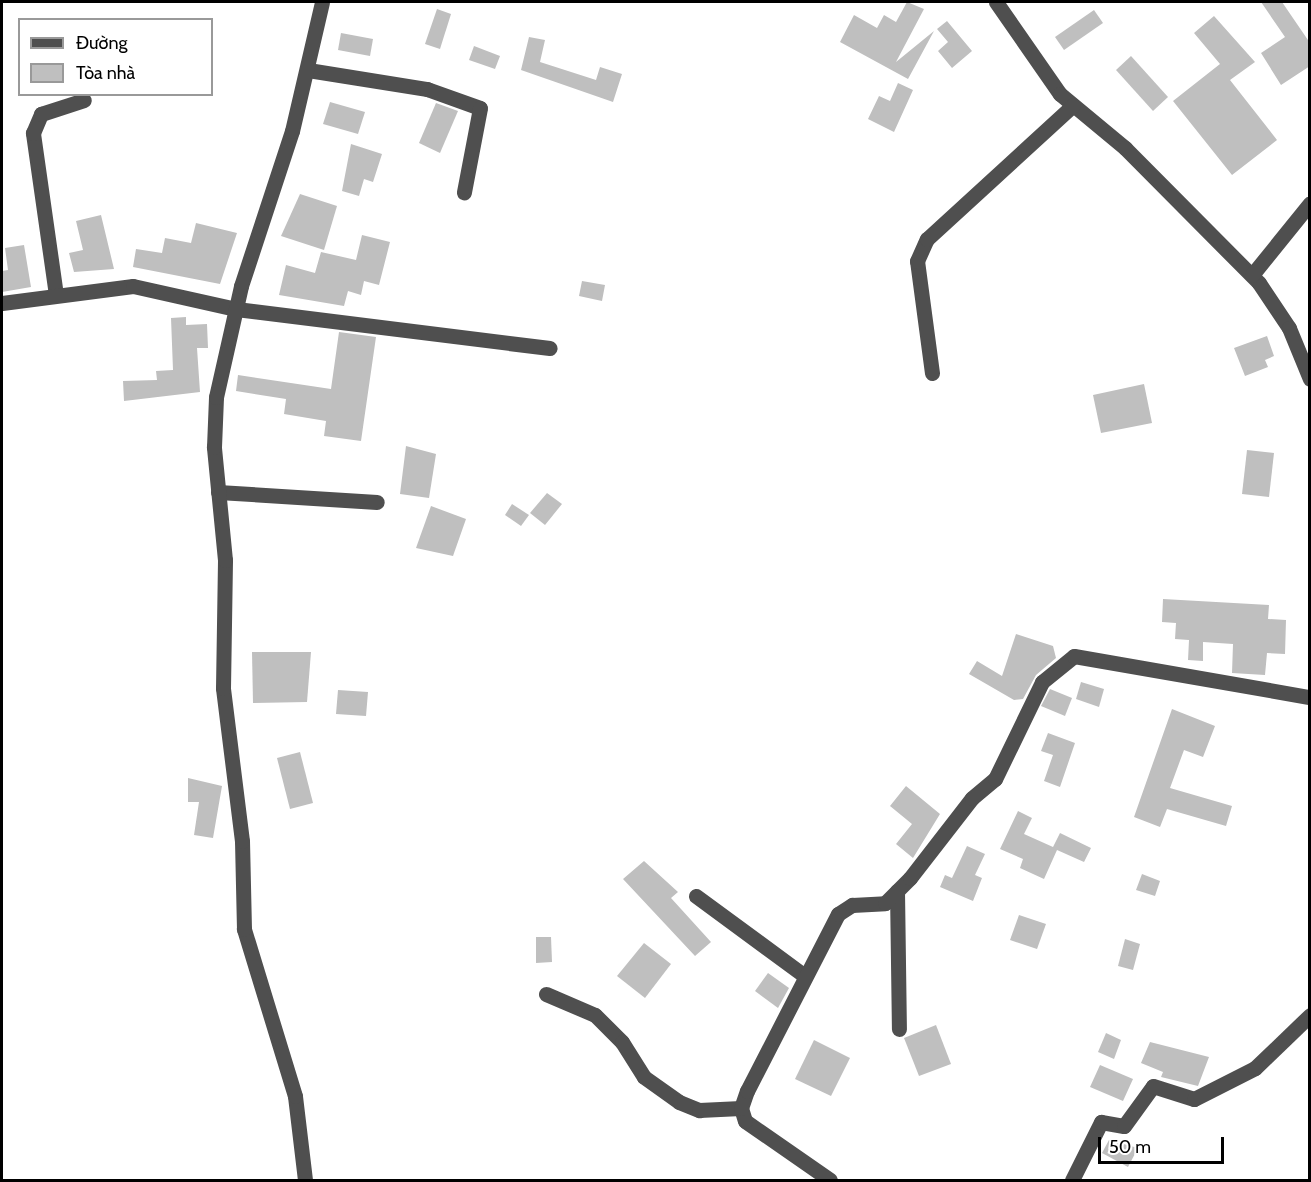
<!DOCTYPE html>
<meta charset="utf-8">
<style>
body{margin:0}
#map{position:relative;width:1311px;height:1182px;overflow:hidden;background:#fff;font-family:Cabin,sans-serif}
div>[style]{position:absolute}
.building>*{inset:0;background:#bfbfbf}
.minor>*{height:15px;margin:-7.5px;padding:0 7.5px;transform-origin:7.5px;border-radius:7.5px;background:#4f4f4f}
span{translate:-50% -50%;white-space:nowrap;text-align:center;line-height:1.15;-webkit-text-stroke:4.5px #fff;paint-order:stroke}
.frame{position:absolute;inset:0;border:3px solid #000;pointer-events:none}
.legend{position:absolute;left:18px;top:18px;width:195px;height:78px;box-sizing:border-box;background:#fff;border:2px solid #999;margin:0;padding:8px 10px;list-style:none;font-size:18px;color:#000}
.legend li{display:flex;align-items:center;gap:12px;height:30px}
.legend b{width:30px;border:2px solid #999}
.scale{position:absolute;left:1098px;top:1137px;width:126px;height:27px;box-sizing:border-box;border:3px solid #000;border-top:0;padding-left:8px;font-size:18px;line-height:21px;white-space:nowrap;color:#000;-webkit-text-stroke:4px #fff;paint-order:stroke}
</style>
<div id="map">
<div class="building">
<i style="clip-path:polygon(907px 2px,924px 9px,896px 62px,934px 31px,908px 79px,840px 42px,854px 15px,877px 28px,884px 15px,896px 22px)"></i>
<i style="clip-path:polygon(1261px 2px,1282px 2px,1310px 43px,1310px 66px,1281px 85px,1261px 53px,1285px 37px)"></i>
<i style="clip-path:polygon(437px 9px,451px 14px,440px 49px,425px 44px)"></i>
<i style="clip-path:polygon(1094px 10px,1103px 23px,1064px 50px,1055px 37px)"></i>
<i style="clip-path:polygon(1214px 16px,1255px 62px,1230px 80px,1277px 140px,1232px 175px,1173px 101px,1220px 64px,1194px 33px)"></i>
<i style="clip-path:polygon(947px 21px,972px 51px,952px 68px,938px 51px,948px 42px,937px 29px)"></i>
<i style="clip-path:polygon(341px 33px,373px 39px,370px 56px,338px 50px)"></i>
<i style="clip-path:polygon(529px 37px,545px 40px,540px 62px,596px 80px,600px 67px,622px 74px,613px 102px,521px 70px)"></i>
<i style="clip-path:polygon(474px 46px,500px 56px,495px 69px,469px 60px)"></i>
<i style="clip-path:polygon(1131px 56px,1168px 97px,1153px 111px,1116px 70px)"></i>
<i style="clip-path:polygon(898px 83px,913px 90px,894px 132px,868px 119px,879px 96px,890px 101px)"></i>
<i style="clip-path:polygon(330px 102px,365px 112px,358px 134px,323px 124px)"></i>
<i style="clip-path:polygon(436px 103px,458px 111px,440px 153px,419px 143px)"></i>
<i style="clip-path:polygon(351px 144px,382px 154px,373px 182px,364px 179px,359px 196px,342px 191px)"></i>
<i style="clip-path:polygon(300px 194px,337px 206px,324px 250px,281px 236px)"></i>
<i style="clip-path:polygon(101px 215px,114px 269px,74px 272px,69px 253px,83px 250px,76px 221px)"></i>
<i style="clip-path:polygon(196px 223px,237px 233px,220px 284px,133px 267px,136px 249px,162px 253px,165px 238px,191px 243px)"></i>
<i style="clip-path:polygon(362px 235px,390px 242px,379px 285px,364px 281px,361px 295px,348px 291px,344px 306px,279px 295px,286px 265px,315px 273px,321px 252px,356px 260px)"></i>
<i style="clip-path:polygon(24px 245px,31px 287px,2px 292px,2px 271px,8px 270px,5px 248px)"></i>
<i style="clip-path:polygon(582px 281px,605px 285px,602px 301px,579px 296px)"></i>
<i style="clip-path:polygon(186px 317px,186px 325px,207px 324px,208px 348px,197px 348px,200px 392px,124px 401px,123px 381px,157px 380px,156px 371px,173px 370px,171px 318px)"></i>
<i style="clip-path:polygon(339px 332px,376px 337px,361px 441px,324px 436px,326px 421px,284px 414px,286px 399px,236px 391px,238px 375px,331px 389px)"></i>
<i style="clip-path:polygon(1267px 336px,1274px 356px,1265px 360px,1268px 367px,1245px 376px,1234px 348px)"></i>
<i style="clip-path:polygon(1144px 384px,1152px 423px,1101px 433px,1093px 395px)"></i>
<i style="clip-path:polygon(406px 446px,436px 454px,429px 498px,400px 494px)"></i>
<i style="clip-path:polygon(1247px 450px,1274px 453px,1269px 497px,1242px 494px)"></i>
<i style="clip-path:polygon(547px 493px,562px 504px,545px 525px,530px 513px)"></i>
<i style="clip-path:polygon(512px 504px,529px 515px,521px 526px,505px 515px)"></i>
<i style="clip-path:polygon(431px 506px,466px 519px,453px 556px,416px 548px)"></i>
<i style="clip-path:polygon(1163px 599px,1269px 605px,1268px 619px,1286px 620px,1285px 654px,1267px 653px,1265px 675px,1232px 673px,1233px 644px,1203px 642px,1203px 661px,1188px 660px,1189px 640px,1175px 639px,1176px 623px,1162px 622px)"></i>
<i style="clip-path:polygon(1016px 634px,1053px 646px,1056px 658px,1036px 675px,1023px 699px,1014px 700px,969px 674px,977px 661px,1002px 676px)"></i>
<i style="clip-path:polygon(252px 652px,311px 652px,307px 702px,253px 703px)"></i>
<i style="clip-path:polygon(1081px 682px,1104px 689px,1099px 707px,1076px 699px)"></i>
<i style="clip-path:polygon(1050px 689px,1072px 698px,1065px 716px,1041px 706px)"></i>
<i style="clip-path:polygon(338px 690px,368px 692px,366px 716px,336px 714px)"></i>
<i style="clip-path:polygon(1172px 709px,1215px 726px,1203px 757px,1184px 750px,1170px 788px,1232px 806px,1226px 826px,1167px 809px,1160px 827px,1134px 817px)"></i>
<i style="clip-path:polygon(1048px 733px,1075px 743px,1060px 787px,1044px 781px,1053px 755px,1041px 751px)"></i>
<i style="clip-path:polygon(300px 752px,313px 803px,290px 809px,277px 758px)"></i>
<i style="clip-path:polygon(188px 778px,222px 786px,213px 838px,194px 835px,199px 802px,188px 802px)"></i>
<i style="clip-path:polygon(906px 786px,940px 814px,913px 858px,896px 844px,912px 824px,890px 806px)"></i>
<i style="clip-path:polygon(1018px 811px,1032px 818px,1024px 834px,1053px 847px,1060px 833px,1091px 848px,1084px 862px,1057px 850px,1044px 879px,1020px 868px,1023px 859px,1000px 849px)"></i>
<i style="clip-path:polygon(967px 846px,985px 854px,975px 875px,982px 878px,973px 901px,940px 887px,945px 875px,952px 878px)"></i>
<i style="clip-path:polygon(644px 861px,678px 892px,671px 898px,711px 942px,695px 956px,623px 879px)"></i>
<i style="clip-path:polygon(1142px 874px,1160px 881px,1155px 896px,1136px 890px)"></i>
<i style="clip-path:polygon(1019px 915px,1046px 924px,1037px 949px,1010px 940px)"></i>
<i style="clip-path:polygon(536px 937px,551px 937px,552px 962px,536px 963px)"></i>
<i style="clip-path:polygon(1125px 939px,1140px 944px,1133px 970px,1118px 966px)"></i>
<i style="clip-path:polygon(644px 943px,671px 964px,645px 998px,617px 976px)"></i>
<i style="clip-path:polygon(768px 973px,789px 988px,778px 1008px,755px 991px)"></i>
<i style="clip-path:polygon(936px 1025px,951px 1064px,919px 1076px,904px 1038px)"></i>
<i style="clip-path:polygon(1106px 1033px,1121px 1040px,1114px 1059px,1098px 1052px)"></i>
<i style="clip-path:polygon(814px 1040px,850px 1058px,831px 1096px,795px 1079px)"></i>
<i style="clip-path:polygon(1150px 1042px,1209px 1057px,1198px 1086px,1161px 1077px,1163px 1072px,1141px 1063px)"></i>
<i style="clip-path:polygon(1100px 1065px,1133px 1079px,1123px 1101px,1090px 1087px)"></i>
<i style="clip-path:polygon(1109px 1140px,1138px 1148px,1128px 1167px,1102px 1153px)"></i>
</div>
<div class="minor">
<i style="left:996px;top:2px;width:112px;rotate:55.2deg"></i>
<i style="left:1060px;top:94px;width:85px;rotate:39.7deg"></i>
<i style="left:1125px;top:148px;width:190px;rotate:45.2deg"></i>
<i style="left:1259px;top:283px;width:54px;rotate:56.3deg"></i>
<i style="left:1289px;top:328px;width:55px;rotate:67.6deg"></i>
<i style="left:308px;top:70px;width:121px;rotate:9.1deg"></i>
<i style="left:427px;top:89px;width:56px;rotate:19.7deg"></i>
<i style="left:480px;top:108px;width:86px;rotate:100.8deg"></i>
<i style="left:1252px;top:275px;width:92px;rotate:-51.1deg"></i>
<i style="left:56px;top:295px;width:164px;rotate:-98.1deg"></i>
<i style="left:33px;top:133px;width:21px;rotate:-67deg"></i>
<i style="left:41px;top:114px;width:45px;rotate:-18deg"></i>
<i style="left:2px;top:303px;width:132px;rotate:-7.4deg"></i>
<i style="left:133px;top:286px;width:106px;rotate:12.6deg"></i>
<i style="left:236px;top:309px;width:316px;rotate:7.1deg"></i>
<i style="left:932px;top:373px;width:113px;rotate:-97.6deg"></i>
<i style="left:917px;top:261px;width:24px;rotate:-66deg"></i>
<i style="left:927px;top:239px;width:198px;rotate:-42.5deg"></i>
<i style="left:218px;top:492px;width:159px;rotate:3.6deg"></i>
<i style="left:897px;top:891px;width:138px;rotate:89.2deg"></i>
<i style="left:696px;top:896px;width:135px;rotate:36.3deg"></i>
<i style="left:546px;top:994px;width:53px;rotate:23.2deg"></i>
<i style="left:595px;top:1015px;width:38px;rotate:45deg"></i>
<i style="left:622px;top:1042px;width:41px;rotate:57.8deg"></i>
<i style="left:644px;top:1077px;width:43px;rotate:35.5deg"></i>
<i style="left:679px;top:1102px;width:22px;rotate:22deg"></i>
<i style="left:699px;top:1110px;width:42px;rotate:-2.7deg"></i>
<i style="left:305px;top:1180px;width:85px;rotate:-96.8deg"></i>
<i style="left:295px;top:1096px;width:175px;rotate:-107deg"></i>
<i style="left:244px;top:929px;width:88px;rotate:-91.3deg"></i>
<i style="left:242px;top:841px;width:154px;rotate:-97.1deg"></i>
<i style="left:223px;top:688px;width:128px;rotate:-89.1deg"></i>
<i style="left:225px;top:560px;width:114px;rotate:-95.6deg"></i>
<i style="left:214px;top:447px;width:50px;rotate:-87.7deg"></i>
<i style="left:216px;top:397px;width:114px;rotate:-77.3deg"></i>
<i style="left:241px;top:286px;width:163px;rotate:-71.8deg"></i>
<i style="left:292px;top:131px;width:132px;rotate:-76.9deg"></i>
<i style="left:830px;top:1180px;width:103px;rotate:-145.2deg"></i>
<i style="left:745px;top:1121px;width:14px;rotate:-107deg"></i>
<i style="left:741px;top:1108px;width:18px;rotate:-71deg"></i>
<i style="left:747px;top:1091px;width:199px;rotate:-62.8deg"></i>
<i style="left:838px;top:914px;width:17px;rotate:-33deg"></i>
<i style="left:852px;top:905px;width:33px;rotate:-3deg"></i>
<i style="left:885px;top:903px;width:35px;rotate:-45deg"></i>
<i style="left:910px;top:878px;width:101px;rotate:-52.2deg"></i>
<i style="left:972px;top:798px;width:30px;rotate:-40deg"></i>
<i style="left:995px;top:779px;width:108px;rotate:-64.1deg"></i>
<i style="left:1042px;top:682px;width:41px;rotate:-39.1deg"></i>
<i style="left:1074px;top:656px;width:240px;rotate:9.9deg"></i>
<i style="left:1072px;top:1180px;width:65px;rotate:-63.4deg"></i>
<i style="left:1101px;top:1122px;width:23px;rotate:10deg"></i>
<i style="left:1124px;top:1126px;width:49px;rotate:-54.1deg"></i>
<i style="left:1153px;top:1086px;width:43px;rotate:17.6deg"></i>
<i style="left:1194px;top:1099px;width:68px;rotate:-26.9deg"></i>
<i style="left:1255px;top:1068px;width:76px;rotate:-43.9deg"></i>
</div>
<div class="frame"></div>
<ul class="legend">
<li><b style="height:8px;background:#4f4f4f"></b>Đường</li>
<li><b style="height:16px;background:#bfbfbf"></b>Tòa nhà</li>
</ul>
<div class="scale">50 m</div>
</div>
